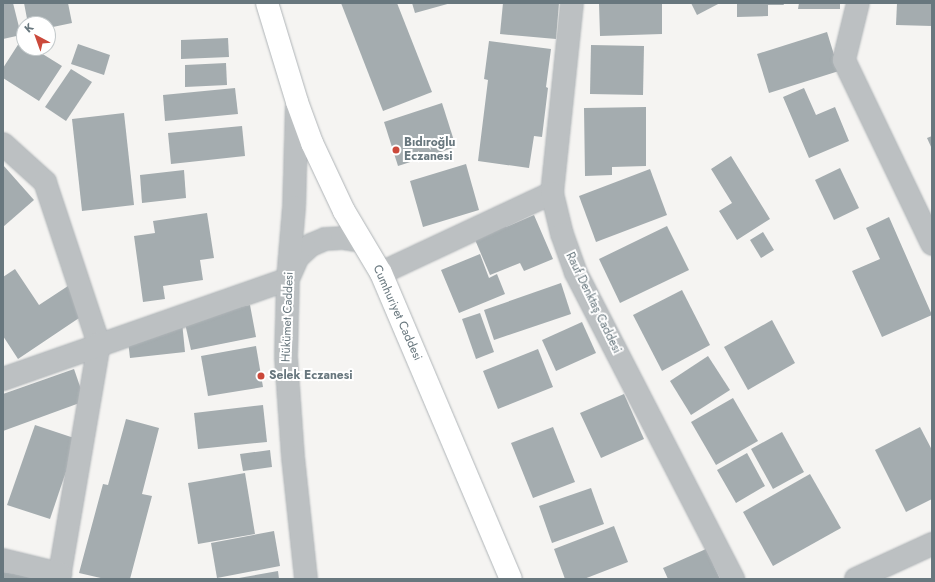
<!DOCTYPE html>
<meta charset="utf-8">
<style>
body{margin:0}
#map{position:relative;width:935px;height:582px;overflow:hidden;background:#f5f4f2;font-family:Jost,sans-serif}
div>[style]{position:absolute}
.building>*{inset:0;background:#a4acaf}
.roads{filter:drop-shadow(0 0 1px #afb4b7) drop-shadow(0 0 1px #afb4b7)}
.minor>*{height:22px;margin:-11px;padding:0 11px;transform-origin:11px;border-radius:11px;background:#bcc0c2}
.tertiary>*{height:22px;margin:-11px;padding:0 11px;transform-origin:11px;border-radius:11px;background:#bcc0c2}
.secondary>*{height:22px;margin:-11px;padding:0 11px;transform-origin:11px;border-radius:11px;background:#fff}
.dots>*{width:11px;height:11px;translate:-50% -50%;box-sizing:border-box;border:2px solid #fff;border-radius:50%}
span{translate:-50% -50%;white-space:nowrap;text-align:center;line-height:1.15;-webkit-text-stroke:4px #fff;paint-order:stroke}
.poi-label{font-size:12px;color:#68777e;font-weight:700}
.left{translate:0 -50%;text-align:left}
.street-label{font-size:12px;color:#68777e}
.frame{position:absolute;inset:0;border:4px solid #68777e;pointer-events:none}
.north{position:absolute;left:16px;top:16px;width:40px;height:40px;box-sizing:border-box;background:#fff;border:1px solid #c3c9cb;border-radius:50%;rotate:319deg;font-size:11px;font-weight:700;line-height:16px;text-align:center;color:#68777e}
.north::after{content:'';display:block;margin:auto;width:14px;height:18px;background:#cb493b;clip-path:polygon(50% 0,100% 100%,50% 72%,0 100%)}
</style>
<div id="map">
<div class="building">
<i style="clip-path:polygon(3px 3px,13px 3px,21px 35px,3px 39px)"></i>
<i style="clip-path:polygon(24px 3px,68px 3px,72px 23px,48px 28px,48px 24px,28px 24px)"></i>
<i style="clip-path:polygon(341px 3px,397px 3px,432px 92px,383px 111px)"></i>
<i style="clip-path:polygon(412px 3px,451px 3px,415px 13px)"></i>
<i style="clip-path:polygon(503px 3px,559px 3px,556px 39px,500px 34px)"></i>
<i style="clip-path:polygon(599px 3px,662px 3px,662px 34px,600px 36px)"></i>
<i style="clip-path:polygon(691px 3px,720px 3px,697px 15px)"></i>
<i style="clip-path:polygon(737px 3px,783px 3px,784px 5px,768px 5px,768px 16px,737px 17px)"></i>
<i style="clip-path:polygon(799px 3px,840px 3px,840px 9px,798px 9px)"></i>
<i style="clip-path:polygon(897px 3px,932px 3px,932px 26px,896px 25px)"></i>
<i style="clip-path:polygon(827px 32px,839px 71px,769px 93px,757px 54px)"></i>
<i style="clip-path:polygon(228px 38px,229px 57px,181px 59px,181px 40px)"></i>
<i style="clip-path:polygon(21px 40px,24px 42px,24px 48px,33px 48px,62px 66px,39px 101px,3px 78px,3px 68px)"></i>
<i style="clip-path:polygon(489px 41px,551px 49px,546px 87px,548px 88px,542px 137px,534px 136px,529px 168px,478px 161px,488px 80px,484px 79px)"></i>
<i style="clip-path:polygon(78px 44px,110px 55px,104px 75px,71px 64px)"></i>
<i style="clip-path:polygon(591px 45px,644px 46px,643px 95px,590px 94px)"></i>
<i style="clip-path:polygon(226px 63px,227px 85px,185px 87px,185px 65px)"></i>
<i style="clip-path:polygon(71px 69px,92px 82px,66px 121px,45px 107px)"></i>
<i style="clip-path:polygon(235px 88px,238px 114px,165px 121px,163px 95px)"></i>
<i style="clip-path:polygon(804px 88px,816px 115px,835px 107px,849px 141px,809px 158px,783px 97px)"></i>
<i style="clip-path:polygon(442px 103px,456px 147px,398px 166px,384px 122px)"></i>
<i style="clip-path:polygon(646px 107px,646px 166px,612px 167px,612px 175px,585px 176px,584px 108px)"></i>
<i style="clip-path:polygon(124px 113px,134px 205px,82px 211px,72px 119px)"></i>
<i style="clip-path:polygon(242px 126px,245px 156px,171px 164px,168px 133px)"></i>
<i style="clip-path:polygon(932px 136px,932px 149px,927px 138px)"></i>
<i style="clip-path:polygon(731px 156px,770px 219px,737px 240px,719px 211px,732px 203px,711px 169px)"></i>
<i style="clip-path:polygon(466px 164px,479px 210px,423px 227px,410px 181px)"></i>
<i style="clip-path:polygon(3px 165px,34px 200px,3px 227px)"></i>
<i style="clip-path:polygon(840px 168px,859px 208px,834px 220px,815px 180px)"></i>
<i style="clip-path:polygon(650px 169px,667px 215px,596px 242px,579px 196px)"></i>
<i style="clip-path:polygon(184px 170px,186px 198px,142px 203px,140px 175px)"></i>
<i style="clip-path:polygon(207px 213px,214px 258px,200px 260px,203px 280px,163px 286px,165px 299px,143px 302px,134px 236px,155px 233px,153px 221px)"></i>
<i style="clip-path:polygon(534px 215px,553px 259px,524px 271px,520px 263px,490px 275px,473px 235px,503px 222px,506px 227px)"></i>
<i style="clip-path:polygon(889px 217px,932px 315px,882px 337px,852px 271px,880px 259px,866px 228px)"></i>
<i style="clip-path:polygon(667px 226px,689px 270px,620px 303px,599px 259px)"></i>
<i style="clip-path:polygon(763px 232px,774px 250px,761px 258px,750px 240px)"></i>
<i style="clip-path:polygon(480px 254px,489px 278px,497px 274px,505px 294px,459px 313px,441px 270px)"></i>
<i style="clip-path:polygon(15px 269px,39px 305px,68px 286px,85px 314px,18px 359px,3px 336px,3px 277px)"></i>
<i style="clip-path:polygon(561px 283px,571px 314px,494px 340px,484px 310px)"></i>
<i style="clip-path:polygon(682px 290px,710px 345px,662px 371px,633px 315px)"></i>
<i style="clip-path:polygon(250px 305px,256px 337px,191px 350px,184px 319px)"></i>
<i style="clip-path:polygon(480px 313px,494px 352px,476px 359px,462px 319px)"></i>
<i style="clip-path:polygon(772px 320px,795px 363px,748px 390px,724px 347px)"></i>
<i style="clip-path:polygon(182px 322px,185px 352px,130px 358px,128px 341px)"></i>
<i style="clip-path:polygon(582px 322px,596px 353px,556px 371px,542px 340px)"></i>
<i style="clip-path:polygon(256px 346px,263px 387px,208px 396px,201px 356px)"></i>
<i style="clip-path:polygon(538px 349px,553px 387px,498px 409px,483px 371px)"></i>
<i style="clip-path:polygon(708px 356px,730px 390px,691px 415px,670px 381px)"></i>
<i style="clip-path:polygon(74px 369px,85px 401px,3px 431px,3px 394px)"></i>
<i style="clip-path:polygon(624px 394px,644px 439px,601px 458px,580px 413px)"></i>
<i style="clip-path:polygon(733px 398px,758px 441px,716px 465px,691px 422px)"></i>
<i style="clip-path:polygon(263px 405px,267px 442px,198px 449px,194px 413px)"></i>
<i style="clip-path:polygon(126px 419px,159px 428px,142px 494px,152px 496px,130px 579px,105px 579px,79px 573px,103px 484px,108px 485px)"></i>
<i style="clip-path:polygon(35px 425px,77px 439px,50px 519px,7px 505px)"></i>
<i style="clip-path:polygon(553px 427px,575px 482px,533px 498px,511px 443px)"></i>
<i style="clip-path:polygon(920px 427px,932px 450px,932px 499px,906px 512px,875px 450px)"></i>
<i style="clip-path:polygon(782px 432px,804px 472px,773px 489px,751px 449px)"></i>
<i style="clip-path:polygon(270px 450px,272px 467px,243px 471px,240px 454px)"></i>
<i style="clip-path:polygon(747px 453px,765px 486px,736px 503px,717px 470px)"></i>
<i style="clip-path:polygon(245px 473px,255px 534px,198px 544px,188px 483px)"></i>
<i style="clip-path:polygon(810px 474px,841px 528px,773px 566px,743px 512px)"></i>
<i style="clip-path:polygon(591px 488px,604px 524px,552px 543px,539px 506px)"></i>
<i style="clip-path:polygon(614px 526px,628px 562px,584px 579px,565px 579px,554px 549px)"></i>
<i style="clip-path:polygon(274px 531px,280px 566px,217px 578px,211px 543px)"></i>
<i style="clip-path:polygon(706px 549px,720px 579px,668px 579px,663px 568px)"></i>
<i style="clip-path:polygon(278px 571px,279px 579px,239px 579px,239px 578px)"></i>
<i style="clip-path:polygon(3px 572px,31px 577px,30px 579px,3px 579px)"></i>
</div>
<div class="roads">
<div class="minor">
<i style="left:858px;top:3px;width:59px;rotate:103.8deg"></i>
<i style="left:844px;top:60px;width:204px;rotate:64.4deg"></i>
<i style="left:3px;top:144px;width:57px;rotate:42.1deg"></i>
<i style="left:45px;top:182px;width:171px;rotate:71.6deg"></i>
<i style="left:99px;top:344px;width:238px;rotate:99.7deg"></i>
<i style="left:381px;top:273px;width:189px;rotate:-25.1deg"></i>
<i style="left:3px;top:379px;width:302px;rotate:-19.3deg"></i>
<i style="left:288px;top:279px;width:24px;rotate:-66deg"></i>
<i style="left:298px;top:257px;width:18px;rotate:-43deg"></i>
<i style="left:311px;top:245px;width:15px;rotate:-23deg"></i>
<i style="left:325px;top:239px;width:17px;rotate:-3deg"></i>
<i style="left:342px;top:238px;width:19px;rotate:9deg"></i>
<i style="left:3px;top:560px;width:59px;rotate:13.8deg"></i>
<i style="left:856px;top:579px;width:84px;rotate:-24.7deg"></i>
</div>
<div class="tertiary">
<i style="left:572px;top:3px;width:191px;rotate:96deg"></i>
<i style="left:552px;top:193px;width:42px;rotate:76.3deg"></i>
<i style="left:562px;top:234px;width:41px;rotate:70.3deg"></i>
<i style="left:576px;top:273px;width:344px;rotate:62.8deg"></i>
<i style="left:297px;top:102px;width:105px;rotate:91.6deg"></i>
<i style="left:294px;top:207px;width:72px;rotate:94.8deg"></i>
<i style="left:288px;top:279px;width:78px;rotate:91.5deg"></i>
<i style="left:286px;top:357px;width:100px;rotate:86deg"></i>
<i style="left:293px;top:457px;width:123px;rotate:83.9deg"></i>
</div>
<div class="secondary">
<i style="left:267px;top:3px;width:103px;rotate:73.1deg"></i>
<i style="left:297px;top:102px;width:44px;rotate:69.9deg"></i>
<i style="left:312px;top:143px;width:75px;rotate:64.8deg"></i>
<i style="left:344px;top:211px;width:72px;rotate:59.2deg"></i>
<i style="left:381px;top:273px;width:332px;rotate:67deg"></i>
</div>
</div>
<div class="dots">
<i style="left:396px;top:150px;background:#cb493b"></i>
<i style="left:261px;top:376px;background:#cb493b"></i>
</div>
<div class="poi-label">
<span class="left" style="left:404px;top:150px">Bıdıroğlu<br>Eczanesi</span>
<span class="left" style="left:269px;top:376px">Selek Eczanesi</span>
</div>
<div class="street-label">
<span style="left:593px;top:303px;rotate:64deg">Rauf Denktaş Caddesi</span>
<span style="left:397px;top:313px;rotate:66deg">Cumhuriyet Caddesi</span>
<span style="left:288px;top:317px;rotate:-88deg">Hükümet Caddesi</span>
</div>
<div class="frame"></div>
<div class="north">K</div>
</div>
